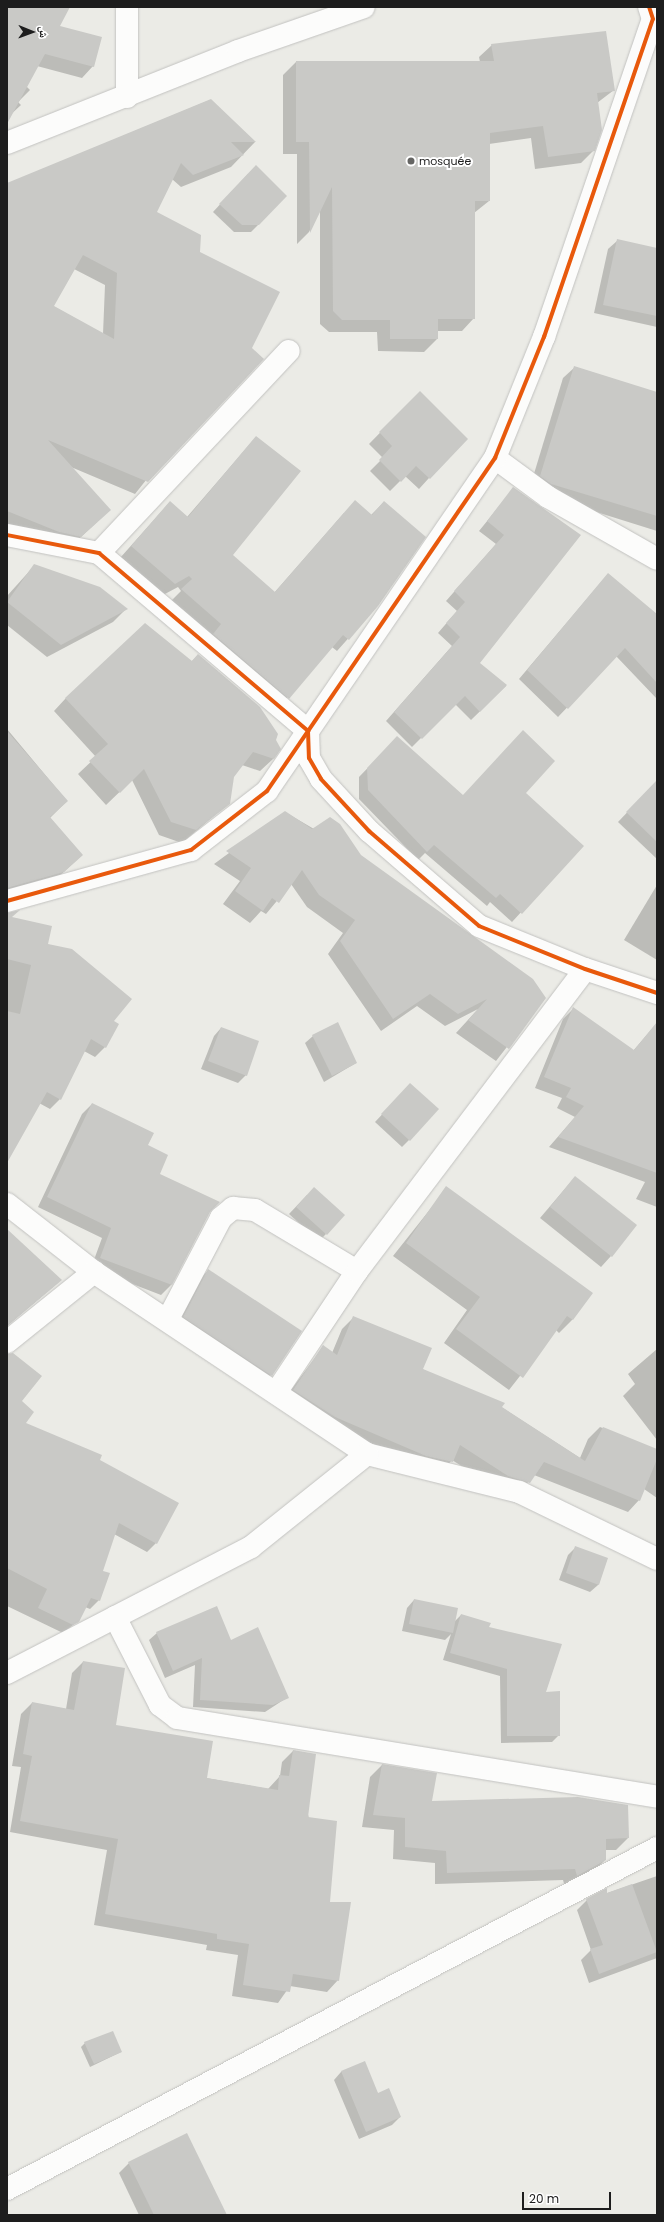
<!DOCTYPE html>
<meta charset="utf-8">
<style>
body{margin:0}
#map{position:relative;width:664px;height:2222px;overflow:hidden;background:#ebebe6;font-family:Poppins,"Noto Naskh Arabic",sans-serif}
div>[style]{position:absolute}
.shadow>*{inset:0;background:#0003}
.building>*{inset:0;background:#c9c9c6}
.roads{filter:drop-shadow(0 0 1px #c2c2c0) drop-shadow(0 0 1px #c2c2c0)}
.minor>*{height:22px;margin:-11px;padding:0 11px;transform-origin:11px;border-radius:11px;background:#fcfcfb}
.cycleway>*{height:4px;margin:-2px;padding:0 2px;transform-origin:2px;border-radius:2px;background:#e8590c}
.dots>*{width:11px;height:11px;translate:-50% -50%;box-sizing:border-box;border:2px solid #fff;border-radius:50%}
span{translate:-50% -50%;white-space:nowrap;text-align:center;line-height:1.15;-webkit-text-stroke:4px #fff;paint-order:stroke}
.poi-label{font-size:11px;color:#1d1d1d}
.left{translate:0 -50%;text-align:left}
.frame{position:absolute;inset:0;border:8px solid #1d1d1d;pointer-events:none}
.north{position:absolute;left:12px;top:12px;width:40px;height:40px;-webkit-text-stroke:3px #fff;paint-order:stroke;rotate:91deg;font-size:11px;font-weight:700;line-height:16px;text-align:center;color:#1d1d1d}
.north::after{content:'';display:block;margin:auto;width:14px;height:18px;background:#1d1d1d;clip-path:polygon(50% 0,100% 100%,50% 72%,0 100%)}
.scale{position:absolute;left:522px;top:2192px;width:89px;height:18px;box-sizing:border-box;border:2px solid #1d1d1d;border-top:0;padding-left:5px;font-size:12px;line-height:14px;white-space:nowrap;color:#1d1d1d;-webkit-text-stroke:3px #fff;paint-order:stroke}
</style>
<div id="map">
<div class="shadow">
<i style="clip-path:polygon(7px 7px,58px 7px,58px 27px,93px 66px,82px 78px,37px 66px,26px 86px,30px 90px,18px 102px,21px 105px,7px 118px)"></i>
<i style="clip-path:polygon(492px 45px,614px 90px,597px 103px,594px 150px,581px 163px,535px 169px,531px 138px,489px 144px,489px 201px,474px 213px,474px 318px,462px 331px,437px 331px,437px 339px,424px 352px,378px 351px,377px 332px,329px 332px,320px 324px,320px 210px,309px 232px,297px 244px,297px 154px,283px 154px,283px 75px,296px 62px,480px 62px,479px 57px)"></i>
<i style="clip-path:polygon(evenodd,210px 100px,255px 142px,231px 167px,181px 187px,172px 179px,155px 212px,199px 253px,251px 348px,135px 494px,71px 467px,97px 522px,68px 549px,7px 528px,7px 184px,210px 100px,74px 269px,105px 285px,103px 334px,53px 306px,74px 269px)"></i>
<i style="clip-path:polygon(248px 174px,258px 225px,251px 232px,234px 232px,213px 212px)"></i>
<i style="clip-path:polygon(617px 241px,657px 249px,657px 327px,594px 313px,608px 249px)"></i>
<i style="clip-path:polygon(575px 367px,657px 393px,657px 531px,539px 494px,530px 487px,563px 378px)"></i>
<i style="clip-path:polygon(420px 392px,429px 478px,419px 489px,405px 476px,390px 491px,370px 471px,383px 458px,369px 444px)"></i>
<i style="clip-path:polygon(256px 437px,231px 555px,274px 593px,344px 513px,371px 515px,384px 502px,378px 605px,337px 651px,332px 647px,277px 709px,171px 601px,181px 591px,178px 587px,163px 595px,120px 558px,170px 502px,187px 517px)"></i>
<i style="clip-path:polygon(514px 488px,478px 663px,506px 686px,471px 720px,455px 704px,412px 747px,386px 721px,452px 646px,438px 633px,457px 611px,446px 601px,496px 544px,479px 531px)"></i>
<i style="clip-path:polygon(34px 566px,126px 609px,113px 622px,47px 657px,7px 625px,7px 596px)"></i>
<i style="clip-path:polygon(608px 574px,657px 616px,657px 699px,616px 656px,558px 717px,519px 679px)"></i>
<i style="clip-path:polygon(198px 655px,275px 740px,273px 759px,260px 771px,242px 765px,233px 776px,229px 803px,182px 843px,159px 835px,132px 780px,106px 805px,78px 774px,96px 757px,54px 711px,66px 698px,191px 662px)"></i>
<i style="clip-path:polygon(7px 729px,67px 801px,50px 818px,82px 855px,53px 882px,7px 894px)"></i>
<i style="clip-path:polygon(389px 746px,463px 796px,524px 793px,582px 846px,512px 922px,490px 902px,487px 906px,425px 853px,418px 860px,359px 799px,359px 777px)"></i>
<i style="clip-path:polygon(657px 781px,657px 859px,618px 822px)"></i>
<i style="clip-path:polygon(285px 812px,360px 856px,545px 998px,496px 1061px,456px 1033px,478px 1009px,445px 1026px,417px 1006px,381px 1031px,328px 954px,343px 933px,307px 907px,291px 884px,266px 914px,261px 911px,250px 923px,223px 904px,240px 881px,214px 864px)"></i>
<i style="clip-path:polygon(657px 885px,657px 960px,624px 940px)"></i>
<i style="clip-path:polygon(7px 914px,46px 945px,113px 1021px,105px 1047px,95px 1057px,84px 1051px,60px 1099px,50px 1109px,39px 1103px,7px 1156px)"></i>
<i style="clip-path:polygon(573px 1009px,633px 1051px,657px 1023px,657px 1207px,636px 1199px,645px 1182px,549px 1147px,575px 1117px,557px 1108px,562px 1098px,535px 1088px,563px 1019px)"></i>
<i style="clip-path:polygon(221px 1028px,246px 1075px,238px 1083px,201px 1069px,214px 1036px)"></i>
<i style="clip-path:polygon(313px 1036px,356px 1063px,324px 1082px,305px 1043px)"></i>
<i style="clip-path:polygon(403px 1092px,409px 1140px,402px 1147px,375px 1122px)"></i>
<i style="clip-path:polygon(92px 1104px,147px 1146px,158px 1174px,209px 1212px,171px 1285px,161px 1295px,91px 1268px,102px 1238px,38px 1207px,82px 1114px)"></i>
<i style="clip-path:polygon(575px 1177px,611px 1256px,601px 1267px,540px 1218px)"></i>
<i style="clip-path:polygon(447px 1188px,591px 1293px,572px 1320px,559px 1333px,556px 1330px,509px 1390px,444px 1343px,467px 1310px,393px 1256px)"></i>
<i style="clip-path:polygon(307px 1195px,326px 1234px,319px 1241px,289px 1214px)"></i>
<i style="clip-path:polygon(7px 1230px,61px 1280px,7px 1326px)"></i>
<i style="clip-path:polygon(209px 1270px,271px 1375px,261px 1386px,174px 1327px,198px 1280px)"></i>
<i style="clip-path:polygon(354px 1317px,422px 1369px,501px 1407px,580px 1458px,588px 1439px,600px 1427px,657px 1450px,657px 1498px,644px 1489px,639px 1500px,628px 1512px,534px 1475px,517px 1495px,496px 1488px,452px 1460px,440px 1474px,414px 1467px,282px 1402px,323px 1347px,332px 1353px,342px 1329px)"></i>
<i style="clip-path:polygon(657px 1349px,657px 1440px,623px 1396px,635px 1384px,628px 1374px)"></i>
<i style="clip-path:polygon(7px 1354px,24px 1423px,98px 1461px,156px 1543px,147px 1552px,114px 1534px,102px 1572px,99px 1600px,90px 1609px,85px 1607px,78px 1621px,63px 1633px,7px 1606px)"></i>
<i style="clip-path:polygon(576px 1547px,607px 1559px,598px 1585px,590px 1592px,559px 1580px,568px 1555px)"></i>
<i style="clip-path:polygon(414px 1600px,455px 1621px,461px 1615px,488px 1627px,545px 1693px,559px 1735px,552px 1742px,501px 1743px,500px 1676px,443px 1660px,451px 1634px,445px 1640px,402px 1631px,407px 1608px)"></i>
<i style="clip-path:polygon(157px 1633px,231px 1641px,288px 1697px,265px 1712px,193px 1707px,195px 1665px,165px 1678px,149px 1640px)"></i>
<i style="clip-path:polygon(83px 1662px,115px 1726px,206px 1778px,268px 1789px,280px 1776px,282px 1762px,293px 1751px,329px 1903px,338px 1980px,327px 1992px,290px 1986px,278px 2003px,232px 1996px,238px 1955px,206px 1950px,207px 1945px,94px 1925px,107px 1850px,10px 1832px,21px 1767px,12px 1766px,21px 1714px,32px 1703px,66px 1709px,72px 1673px)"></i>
<i style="clip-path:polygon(382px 1765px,431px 1802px,628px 1838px,616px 1850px,605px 1850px,605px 1860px,593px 1872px,565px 1887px,563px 1880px,435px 1884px,435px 1863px,393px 1859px,394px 1830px,362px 1827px,370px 1777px)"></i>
<i style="clip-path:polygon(657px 1876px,657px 1958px,589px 1983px,581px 1960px,591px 1950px,577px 1910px,587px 1900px)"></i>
<i style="clip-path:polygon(85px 2043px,121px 2052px,90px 2067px,81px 2047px)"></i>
<i style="clip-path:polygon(364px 2063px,378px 2094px,400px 2117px,392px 2125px,359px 2139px,334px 2080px,341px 2072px)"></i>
<i style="clip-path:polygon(129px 2163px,217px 2215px,139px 2215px,119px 2173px)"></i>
</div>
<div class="building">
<i style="clip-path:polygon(7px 7px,70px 7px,60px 26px,102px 37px,94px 67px,45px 54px,7px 124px)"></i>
<i style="clip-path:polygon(606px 31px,615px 91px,597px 93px,602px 130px,595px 151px,548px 157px,543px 126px,490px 133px,490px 201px,475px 201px,475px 319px,438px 319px,438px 339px,390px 339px,390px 320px,342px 320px,333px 311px,332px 187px,310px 233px,309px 142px,296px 142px,296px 61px,494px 61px,491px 44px)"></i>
<i style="clip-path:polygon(evenodd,211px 99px,256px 142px,231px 142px,244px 155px,193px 175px,181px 163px,157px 212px,201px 235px,200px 252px,280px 292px,252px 348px,264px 359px,148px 482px,48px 440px,111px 510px,81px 537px,59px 532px,7px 511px,7px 183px,211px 99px,83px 255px,117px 273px,114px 339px,54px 306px,83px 255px)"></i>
<i style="clip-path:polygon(256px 165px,287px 196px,259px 225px,242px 225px,219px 204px)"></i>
<i style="clip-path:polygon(617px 239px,657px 248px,657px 316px,603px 305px)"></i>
<i style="clip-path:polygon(574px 366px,657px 392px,657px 516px,551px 484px,540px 476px)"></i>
<i style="clip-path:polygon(420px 391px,468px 439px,430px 479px,416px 466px,401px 482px,379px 460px,392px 446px,379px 432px)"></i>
<i style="clip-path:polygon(256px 436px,301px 471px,233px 555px,275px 592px,355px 500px,372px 515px,384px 501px,426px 537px,378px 606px,349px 640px,343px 635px,289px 699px,213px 634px,221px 624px,181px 589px,192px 579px,189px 576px,175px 584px,131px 546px,170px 501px,188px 517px)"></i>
<i style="clip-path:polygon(513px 487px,581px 535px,480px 663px,507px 685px,480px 712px,465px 696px,422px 739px,394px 712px,460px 637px,446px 623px,465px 602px,454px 591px,504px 535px,487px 521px)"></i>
<i style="clip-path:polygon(34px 564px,100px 587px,128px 609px,61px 645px,7px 602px)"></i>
<i style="clip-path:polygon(608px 573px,657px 614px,657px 683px,625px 648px,568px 709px,527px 670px)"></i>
<i style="clip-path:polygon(145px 623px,192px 661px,198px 654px,260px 707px,278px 734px,276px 740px,281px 749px,274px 759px,253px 752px,234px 777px,230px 804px,196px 830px,171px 822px,144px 769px,120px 793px,89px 761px,108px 744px,65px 698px)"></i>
<i style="clip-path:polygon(523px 730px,555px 761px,526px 793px,584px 846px,522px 914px,500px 894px,496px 898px,434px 845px,427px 852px,368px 790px,367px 768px,397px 736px,463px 795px)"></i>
<i style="clip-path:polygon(7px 731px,68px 801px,50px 817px,83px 855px,64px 872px,7px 888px)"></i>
<i style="clip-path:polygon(657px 780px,657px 842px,626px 812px)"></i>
<i style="clip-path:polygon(285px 811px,312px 829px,330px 817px,340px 824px,361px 855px,533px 979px,546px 998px,509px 1049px,468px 1020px,487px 999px,458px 1014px,430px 994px,393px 1019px,340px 941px,355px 920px,319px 895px,302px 870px,279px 903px,272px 898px,263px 911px,235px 891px,251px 868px,226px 851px)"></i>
<i style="clip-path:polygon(20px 910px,12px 917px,52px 926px,48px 944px,72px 949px,132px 999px,114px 1021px,119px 1024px,106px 1048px,91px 1039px,61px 1100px,47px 1092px,7px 1163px,7px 1011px,20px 1014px,31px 965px,7px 959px,7px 913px)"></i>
<i style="clip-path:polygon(573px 1007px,634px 1050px,657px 1022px,657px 1173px,558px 1137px,584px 1106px,566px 1097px,571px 1088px,544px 1077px)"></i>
<i style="clip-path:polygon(338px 1022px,357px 1063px,332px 1076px,312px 1035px)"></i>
<i style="clip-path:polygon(221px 1027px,259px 1041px,247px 1076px,208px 1061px)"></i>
<i style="clip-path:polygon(410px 1083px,439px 1109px,410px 1141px,381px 1114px)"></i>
<i style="clip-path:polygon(92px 1103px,154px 1133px,148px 1145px,168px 1155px,160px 1174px,220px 1202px,210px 1212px,172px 1285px,100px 1258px,111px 1228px,47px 1197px)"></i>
<i style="clip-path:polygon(575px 1176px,637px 1225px,612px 1257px,550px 1207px)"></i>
<i style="clip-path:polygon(446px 1186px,593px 1293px,573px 1320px,567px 1316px,523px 1378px,456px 1329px,480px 1297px,406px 1243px)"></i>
<i style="clip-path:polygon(314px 1187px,345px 1215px,327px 1235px,296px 1207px)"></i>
<i style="clip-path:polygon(7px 1229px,62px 1280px,7px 1326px)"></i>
<i style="clip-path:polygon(208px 1269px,302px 1331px,272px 1376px,183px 1317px)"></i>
<i style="clip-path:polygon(353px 1316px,432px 1348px,423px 1369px,505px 1403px,502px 1407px,585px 1461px,603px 1427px,657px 1449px,657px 1459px,640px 1501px,544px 1462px,530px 1483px,508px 1476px,460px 1445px,453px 1462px,426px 1456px,335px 1417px,293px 1390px,323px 1345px,337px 1355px)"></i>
<i style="clip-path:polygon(13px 1353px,42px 1376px,22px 1401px,34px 1412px,26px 1423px,102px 1455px,100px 1460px,179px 1503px,157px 1544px,119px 1523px,103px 1571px,110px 1573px,100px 1601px,91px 1598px,79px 1622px,73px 1625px,38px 1608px,47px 1589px,7px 1568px,7px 1354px)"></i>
<i style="clip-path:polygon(575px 1546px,608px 1558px,599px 1585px,566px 1573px)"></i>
<i style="clip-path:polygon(414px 1599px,458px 1608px,453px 1633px,409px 1624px)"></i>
<i style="clip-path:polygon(217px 1606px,231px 1640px,258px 1627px,289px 1698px,273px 1705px,200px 1700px,202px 1658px,173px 1671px,156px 1632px)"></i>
<i style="clip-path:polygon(461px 1614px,491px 1623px,489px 1627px,562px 1644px,546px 1692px,560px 1691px,560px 1736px,507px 1736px,507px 1669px,450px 1653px)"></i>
<i style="clip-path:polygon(83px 1661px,125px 1668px,116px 1725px,213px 1741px,207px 1778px,278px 1790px,279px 1775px,289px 1776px,293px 1750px,316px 1754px,308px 1817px,337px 1821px,330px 1902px,351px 1902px,339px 1981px,293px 1974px,290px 1992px,243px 1985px,249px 1944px,217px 1939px,217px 1934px,105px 1914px,118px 1839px,20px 1821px,32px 1756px,23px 1754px,32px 1702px,74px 1710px)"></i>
<i style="clip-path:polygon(382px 1764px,437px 1773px,432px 1801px,578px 1797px,628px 1805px,629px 1838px,606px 1839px,606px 1860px,577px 1876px,575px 1869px,447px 1873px,446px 1851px,405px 1847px,405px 1818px,373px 1815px)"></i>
<i style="clip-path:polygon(632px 1884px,657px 1952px,599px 1974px,590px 1949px,603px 1945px,586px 1899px,607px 1888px,607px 1893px)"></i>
<i style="clip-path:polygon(113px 2031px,122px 2052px,94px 2064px,84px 2042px)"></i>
<i style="clip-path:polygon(365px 2061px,378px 2093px,389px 2088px,401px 2117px,366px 2132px,341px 2071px)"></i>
<i style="clip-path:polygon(187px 2133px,227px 2215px,154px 2215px,128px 2162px)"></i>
</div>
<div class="roads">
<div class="minor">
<i style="left:127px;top:7px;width:90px;rotate:90deg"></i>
<i style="left:7px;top:143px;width:249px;rotate:-21.7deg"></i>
<i style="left:238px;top:51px;width:133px;rotate:-19.2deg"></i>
<i style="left:495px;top:458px;width:66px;rotate:36.3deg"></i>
<i style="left:548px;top:497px;width:125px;rotate:29.6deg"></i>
<i style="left:7px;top:535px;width:94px;rotate:11.1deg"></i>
<i style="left:99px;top:553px;width:275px;rotate:40.4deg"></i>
<i style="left:308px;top:731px;width:27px;rotate:88deg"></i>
<i style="left:309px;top:758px;width:24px;rotate:60deg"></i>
<i style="left:321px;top:779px;width:71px;rotate:47.3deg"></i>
<i style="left:369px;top:831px;width:145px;rotate:40.8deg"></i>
<i style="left:479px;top:926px;width:114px;rotate:22.1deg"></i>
<i style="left:585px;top:969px;width:76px;rotate:18.4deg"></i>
<i style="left:99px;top:553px;width:277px;rotate:-46.8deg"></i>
<i style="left:7px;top:901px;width:191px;rotate:-15.5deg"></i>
<i style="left:191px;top:850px;width:96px;rotate:-37.8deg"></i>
<i style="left:267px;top:791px;width:404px;rotate:-55.6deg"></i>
<i style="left:495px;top:458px;width:131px;rotate:-68deg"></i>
<i style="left:544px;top:337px;width:336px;rotate:-71.1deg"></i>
<i style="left:653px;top:19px;width:13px;rotate:-108deg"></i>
<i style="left:7px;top:1204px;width:110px;rotate:38deg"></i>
<i style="left:94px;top:1272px;width:328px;rotate:33.7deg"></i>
<i style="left:367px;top:1454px;width:157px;rotate:14deg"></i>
<i style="left:519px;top:1492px;width:153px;rotate:25.9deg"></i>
<i style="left:168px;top:1319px;width:114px;rotate:-62.3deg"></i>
<i style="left:221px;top:1218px;width:16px;rotate:-40deg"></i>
<i style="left:233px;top:1208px;width:22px;rotate:5deg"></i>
<i style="left:255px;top:1210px;width:119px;rotate:30.9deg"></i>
<i style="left:7px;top:1342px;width:112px;rotate:-38.8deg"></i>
<i style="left:277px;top:1391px;width:144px;rotate:-56.3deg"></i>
<i style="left:357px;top:1271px;width:378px;rotate:-52.9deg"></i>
<i style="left:115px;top:1617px;width:99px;rotate:62.9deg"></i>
<i style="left:160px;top:1705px;width:21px;rotate:37deg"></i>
<i style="left:177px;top:1718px;width:486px;rotate:9.3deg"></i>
<i style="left:7px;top:1673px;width:275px;rotate:-27.3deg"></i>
<i style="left:251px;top:1547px;width:149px;rotate:-38.7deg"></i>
<i style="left:7px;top:2189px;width:734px;rotate:-27.68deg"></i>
</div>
</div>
<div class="cycleway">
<i style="left:7px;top:535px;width:94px;rotate:11.1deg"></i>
<i style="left:99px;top:553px;width:275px;rotate:40.4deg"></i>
<i style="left:308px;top:731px;width:27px;rotate:88deg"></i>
<i style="left:309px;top:758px;width:24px;rotate:60deg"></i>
<i style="left:321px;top:779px;width:71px;rotate:47.3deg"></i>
<i style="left:369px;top:831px;width:145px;rotate:40.8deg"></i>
<i style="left:479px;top:926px;width:114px;rotate:22.1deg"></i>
<i style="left:585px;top:969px;width:76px;rotate:18.4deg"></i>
<i style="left:7px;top:901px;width:191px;rotate:-15.5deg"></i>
<i style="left:191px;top:850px;width:96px;rotate:-37.8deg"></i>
<i style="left:267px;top:791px;width:404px;rotate:-55.6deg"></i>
<i style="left:495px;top:458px;width:131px;rotate:-68deg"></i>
<i style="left:544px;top:337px;width:336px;rotate:-71.1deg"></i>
<i style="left:653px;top:19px;width:13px;rotate:-108deg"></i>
</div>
<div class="dots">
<i style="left:411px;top:161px;background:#656563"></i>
</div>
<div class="poi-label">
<span class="left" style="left:419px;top:161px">mosquée</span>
</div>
<div class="frame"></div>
<div class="north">ش</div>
<div class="scale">20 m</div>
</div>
